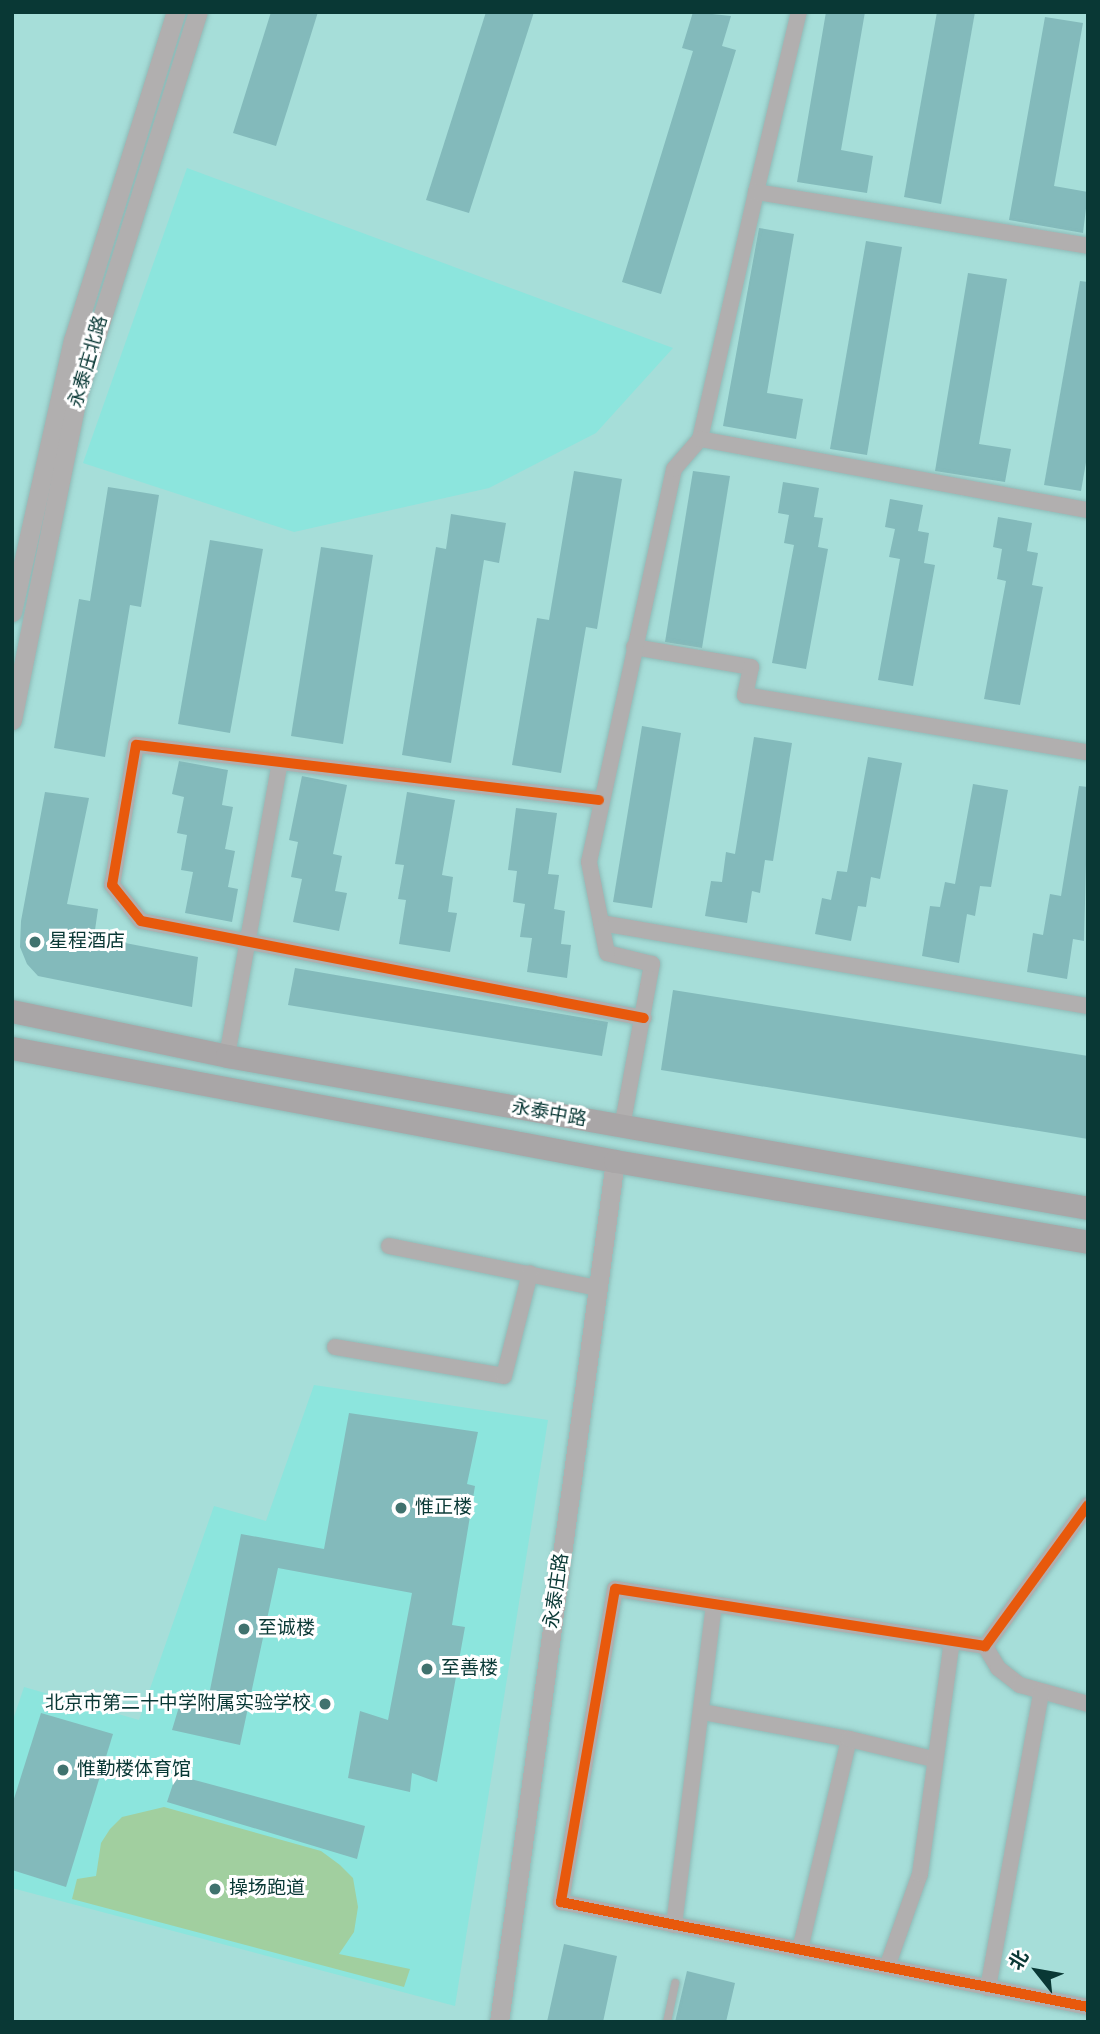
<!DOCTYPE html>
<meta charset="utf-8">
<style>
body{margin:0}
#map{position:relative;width:1100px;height:2034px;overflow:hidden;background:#a6ded9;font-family:"Varela Round","Noto Sans SC",sans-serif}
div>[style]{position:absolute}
.built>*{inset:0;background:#8ce5dd}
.green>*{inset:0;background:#a1cf9f}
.building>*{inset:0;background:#83babb}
.roads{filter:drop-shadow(0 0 2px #8fbbb8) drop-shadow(0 0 2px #8fbbb8)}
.service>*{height:8px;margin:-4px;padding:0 4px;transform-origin:4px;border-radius:4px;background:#b1afaf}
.minor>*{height:16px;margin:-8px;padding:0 8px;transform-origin:8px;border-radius:8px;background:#b1afaf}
.tertiary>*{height:19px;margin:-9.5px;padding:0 9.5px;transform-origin:9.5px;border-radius:9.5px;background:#b1afaf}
.secondary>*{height:23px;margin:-11.5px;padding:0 11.5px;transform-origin:11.5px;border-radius:11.5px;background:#a9a6a7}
.cycleway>*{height:10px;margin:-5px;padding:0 5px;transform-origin:5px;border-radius:5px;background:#e8590c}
.dots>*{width:19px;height:19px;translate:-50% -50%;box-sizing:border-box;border:4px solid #fff;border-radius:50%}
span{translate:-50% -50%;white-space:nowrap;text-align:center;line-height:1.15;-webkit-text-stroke:6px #fff;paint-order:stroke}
.street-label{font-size:19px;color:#093835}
.poi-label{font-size:19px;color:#093835}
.left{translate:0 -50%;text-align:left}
.right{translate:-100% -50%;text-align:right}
.frame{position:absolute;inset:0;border:14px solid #093835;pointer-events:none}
.north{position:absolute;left:1002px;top:1936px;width:70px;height:70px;-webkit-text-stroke:5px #fff;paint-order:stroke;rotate:301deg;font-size:19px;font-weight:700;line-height:28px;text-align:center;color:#093835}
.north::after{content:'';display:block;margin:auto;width:24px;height:32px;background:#093835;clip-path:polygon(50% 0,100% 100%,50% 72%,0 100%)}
</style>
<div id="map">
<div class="built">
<i style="clip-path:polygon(187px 168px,673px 348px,596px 433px,489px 488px,294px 532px,83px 463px)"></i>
<i style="clip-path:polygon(314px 1385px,548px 1420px,455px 2006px,12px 1888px,12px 1723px,24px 1687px,139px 1720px,214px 1506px,266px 1521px)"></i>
</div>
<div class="green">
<i style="clip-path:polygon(164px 1807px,321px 1851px,340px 1865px,353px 1878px,358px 1907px,354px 1932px,339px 1954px,410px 1969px,404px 1987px,72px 1899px,77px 1879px,96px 1876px,101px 1843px,110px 1829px,122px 1817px)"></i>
</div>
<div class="building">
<i style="clip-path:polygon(271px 12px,318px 12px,276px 146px,233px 133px)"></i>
<i style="clip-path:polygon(486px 12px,534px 12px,469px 213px,426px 200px)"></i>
<i style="clip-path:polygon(693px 12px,731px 16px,722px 46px,736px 50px,661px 294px,622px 282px,693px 51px,682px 48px)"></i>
<i style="clip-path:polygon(826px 12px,865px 12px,841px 150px,873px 156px,867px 193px,797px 182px)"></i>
<i style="clip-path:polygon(937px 12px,975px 12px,941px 204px,904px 197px)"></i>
<i style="clip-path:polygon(1045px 17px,1083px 23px,1054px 186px,1088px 192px,1083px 233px,1009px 220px)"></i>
<i style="clip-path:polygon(759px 228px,794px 234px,767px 393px,803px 399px,796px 439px,723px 426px)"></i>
<i style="clip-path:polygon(866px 241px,902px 247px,867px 455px,830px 449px)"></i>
<i style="clip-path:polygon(968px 273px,1007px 279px,979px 444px,1011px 449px,1005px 482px,935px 471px)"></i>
<i style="clip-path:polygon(1080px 281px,1088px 282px,1088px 451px,1081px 491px,1044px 485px)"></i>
<i style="clip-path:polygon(574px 471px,622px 479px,597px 629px,586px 627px,561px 773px,512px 765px,537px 618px,549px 620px)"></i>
<i style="clip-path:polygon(693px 471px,730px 476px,702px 648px,665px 642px)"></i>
<i style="clip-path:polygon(783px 482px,819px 488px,814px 517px,823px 518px,818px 547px,828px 549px,806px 669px,772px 663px,794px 545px,784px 543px,789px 515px,778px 513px)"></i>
<i style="clip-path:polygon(108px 487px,159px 495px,141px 607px,130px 605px,105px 757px,54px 748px,79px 599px,90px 601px)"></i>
<i style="clip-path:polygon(890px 499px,923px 505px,918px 531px,929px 533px,924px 563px,935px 565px,913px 686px,878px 680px,900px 559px,889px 557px,895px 529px,885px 527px)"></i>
<i style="clip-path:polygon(451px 514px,506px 523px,499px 563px,484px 560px,451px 763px,402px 755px,436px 547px,446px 549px)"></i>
<i style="clip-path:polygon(998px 517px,1032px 523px,1027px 551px,1038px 553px,1032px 585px,1043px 587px,1020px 705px,984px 699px,1006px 581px,997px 579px,1002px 549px,993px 547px)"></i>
<i style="clip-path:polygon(210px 540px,263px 549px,230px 733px,178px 724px)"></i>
<i style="clip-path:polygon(321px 547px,373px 555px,343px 744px,291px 736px)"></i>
<i style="clip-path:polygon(642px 726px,681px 733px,652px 908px,613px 902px)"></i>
<i style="clip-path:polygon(754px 737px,792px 743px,773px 861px,765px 860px,760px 893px,752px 891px,747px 923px,705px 916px,711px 881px,722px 882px,726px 852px,735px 854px)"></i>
<i style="clip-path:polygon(868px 757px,902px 763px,880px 879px,871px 877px,866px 907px,858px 906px,851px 941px,815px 934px,822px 898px,831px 900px,837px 871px,847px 872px)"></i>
<i style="clip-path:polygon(179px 761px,228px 770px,222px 805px,233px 807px,225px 849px,235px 851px,228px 887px,238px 889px,232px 922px,185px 913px,193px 872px,181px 870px,187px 835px,177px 833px,184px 797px,172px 794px)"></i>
<i style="clip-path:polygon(302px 776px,347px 785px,333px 854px,342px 856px,335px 891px,347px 893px,339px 931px,293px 922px,302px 879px,291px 877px,298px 842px,289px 840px)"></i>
<i style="clip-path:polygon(973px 784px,1008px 790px,991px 887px,980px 886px,975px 916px,967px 914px,959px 963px,922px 956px,930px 906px,940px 907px,945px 882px,955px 884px)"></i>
<i style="clip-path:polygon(1079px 786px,1088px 787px,1084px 941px,1073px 939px,1067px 979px,1027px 972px,1033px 933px,1043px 935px,1050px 894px,1061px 896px)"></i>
<i style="clip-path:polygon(45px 792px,89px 798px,67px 904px,98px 909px,94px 937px,198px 957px,192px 1007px,38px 976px,27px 964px,20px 947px,21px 921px)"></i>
<i style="clip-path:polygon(407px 792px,455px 800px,442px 875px,453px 877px,448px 912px,457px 913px,450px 952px,399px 944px,406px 900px,398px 899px,404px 865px,395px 864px)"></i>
<i style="clip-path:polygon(516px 808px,557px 813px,548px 874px,559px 875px,554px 909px,565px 911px,561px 944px,571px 945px,567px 978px,527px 972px,532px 938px,520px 937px,525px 904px,513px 902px,517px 871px,508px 870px)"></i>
<i style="clip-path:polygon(295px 968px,608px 1022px,602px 1056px,288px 1005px)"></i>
<i style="clip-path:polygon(673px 990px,1088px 1056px,1088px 1139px,661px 1070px)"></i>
<i style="clip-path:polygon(349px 1413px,478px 1432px,467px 1484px,475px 1486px,452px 1625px,465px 1627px,437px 1782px,412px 1773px,410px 1792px,348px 1778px,360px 1711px,388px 1720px,412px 1593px,278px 1568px,240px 1745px,172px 1730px,184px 1690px,209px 1695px,241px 1534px,324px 1549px)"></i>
<i style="clip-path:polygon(41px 1713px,113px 1734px,66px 1887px,12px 1870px,12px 1805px)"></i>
<i style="clip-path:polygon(176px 1775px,365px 1826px,357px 1859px,167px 1802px)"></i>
<i style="clip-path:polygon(564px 1944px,617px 1956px,603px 2022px,547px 2022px)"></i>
<i style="clip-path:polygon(687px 1971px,735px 1983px,726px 2022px,675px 2022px)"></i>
</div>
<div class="roads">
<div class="service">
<i style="left:667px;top:2022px;width:40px;rotate:-78deg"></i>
</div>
<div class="minor">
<i style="left:756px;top:192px;width:185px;rotate:-76.6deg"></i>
<i style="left:700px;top:439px;width:253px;rotate:-77.2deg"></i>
<i style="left:756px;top:192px;width:336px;rotate:9.2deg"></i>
<i style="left:634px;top:647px;width:119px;rotate:9.7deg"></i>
<i style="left:751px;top:667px;width:29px;rotate:102deg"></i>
<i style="left:745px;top:695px;width:347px;rotate:9.5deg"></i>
<i style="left:599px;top:800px;width:466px;rotate:-173.2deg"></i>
<i style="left:136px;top:745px;width:142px;rotate:99.7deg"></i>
<i style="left:112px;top:885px;width:46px;rotate:51.1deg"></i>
<i style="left:141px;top:921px;width:512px;rotate:10.92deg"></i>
<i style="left:601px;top:923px;width:494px;rotate:9.7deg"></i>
<i style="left:227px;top:1056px;width:299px;rotate:-79.8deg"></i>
<i style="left:622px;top:1127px;width:166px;rotate:-79.6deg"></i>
<i style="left:652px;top:964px;width:46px;rotate:-166.3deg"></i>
<i style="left:607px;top:953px;width:93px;rotate:-101.2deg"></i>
<i style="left:589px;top:862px;width:402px;rotate:-77.8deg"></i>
<i style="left:674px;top:469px;width:40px;rotate:-49deg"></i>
<i style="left:700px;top:439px;width:394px;rotate:10.4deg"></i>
<i style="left:389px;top:1246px;width:212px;rotate:11.4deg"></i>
<i style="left:335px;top:1347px;width:171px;rotate:9.7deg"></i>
<i style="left:504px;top:1376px;width:106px;rotate:-75.8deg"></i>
<i style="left:1088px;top:1505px;width:175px;rotate:126.1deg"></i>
<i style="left:985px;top:1646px;width:374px;rotate:-171.2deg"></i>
<i style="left:615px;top:1589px;width:318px;rotate:99.8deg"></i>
<i style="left:561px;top:1902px;width:537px;rotate:11.27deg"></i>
<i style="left:985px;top:1646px;width:26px;rotate:59deg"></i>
<i style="left:998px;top:1668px;width:28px;rotate:38deg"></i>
<i style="left:1020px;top:1685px;width:71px;rotate:15.6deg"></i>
<i style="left:703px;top:1712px;width:148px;rotate:10.5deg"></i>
<i style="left:849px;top:1739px;width:217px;rotate:103.1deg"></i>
<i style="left:849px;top:1739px;width:86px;rotate:13.4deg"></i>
<i style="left:674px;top:1925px;width:323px;rotate:-82.9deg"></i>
<i style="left:887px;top:1967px;width:99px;rotate:-70.5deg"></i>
<i style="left:920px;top:1874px;width:235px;rotate:-82.2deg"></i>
<i style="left:988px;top:1988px;width:300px;rotate:-79.8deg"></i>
</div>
<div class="tertiary">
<i style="left:12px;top:612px;width:279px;rotate:-77.4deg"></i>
<i style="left:73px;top:340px;width:344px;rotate:-72.6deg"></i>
<i style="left:12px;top:720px;width:333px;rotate:-78.6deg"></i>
<i style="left:78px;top:394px;width:400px;rotate:-72.6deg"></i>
<i style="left:499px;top:2022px;width:869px;rotate:-82.33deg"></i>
</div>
<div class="secondary">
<i style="left:12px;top:1011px;width:220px;rotate:11.8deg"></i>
<i style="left:227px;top:1056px;width:874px;rotate:10.01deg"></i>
<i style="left:12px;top:1048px;width:613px;rotate:10.61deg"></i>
<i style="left:615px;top:1161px;width:480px;rotate:9.7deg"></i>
</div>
</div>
<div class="cycleway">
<i style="left:599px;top:800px;width:466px;rotate:-173.2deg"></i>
<i style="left:136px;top:745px;width:142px;rotate:99.7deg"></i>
<i style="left:112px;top:885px;width:46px;rotate:51.1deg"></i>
<i style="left:141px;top:921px;width:512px;rotate:10.92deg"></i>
<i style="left:1088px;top:1505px;width:175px;rotate:126.1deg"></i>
<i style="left:985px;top:1646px;width:374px;rotate:-171.2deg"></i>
<i style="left:615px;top:1589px;width:318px;rotate:99.8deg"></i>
<i style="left:561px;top:1902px;width:537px;rotate:11.27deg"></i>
</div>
<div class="dots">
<i style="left:35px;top:942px;background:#40726e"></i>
<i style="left:401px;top:1508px;background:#40726e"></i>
<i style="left:244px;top:1629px;background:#40726e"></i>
<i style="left:427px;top:1669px;background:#40726e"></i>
<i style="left:325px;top:1704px;background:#40726e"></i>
<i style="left:63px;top:1770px;background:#40726e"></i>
<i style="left:215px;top:1889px;background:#40726e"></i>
</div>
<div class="street-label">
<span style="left:89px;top:362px;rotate:-74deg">永泰庄北路</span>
<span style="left:549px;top:1114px;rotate:10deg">永泰中路</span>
<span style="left:557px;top:1591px;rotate:-82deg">永泰庄路</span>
</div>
<div class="poi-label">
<span class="left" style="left:49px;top:942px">星程酒店</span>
<span class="left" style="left:415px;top:1508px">惟正楼</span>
<span class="left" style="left:258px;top:1629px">至诚楼</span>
<span class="left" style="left:441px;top:1669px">至善楼</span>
<span class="right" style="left:311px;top:1704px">北京市第二十中学附属实验学校</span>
<span class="left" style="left:77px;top:1770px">惟勤楼体育馆</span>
<span class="left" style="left:229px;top:1889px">操场跑道</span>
</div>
<div class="frame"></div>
<div class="north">北</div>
</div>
